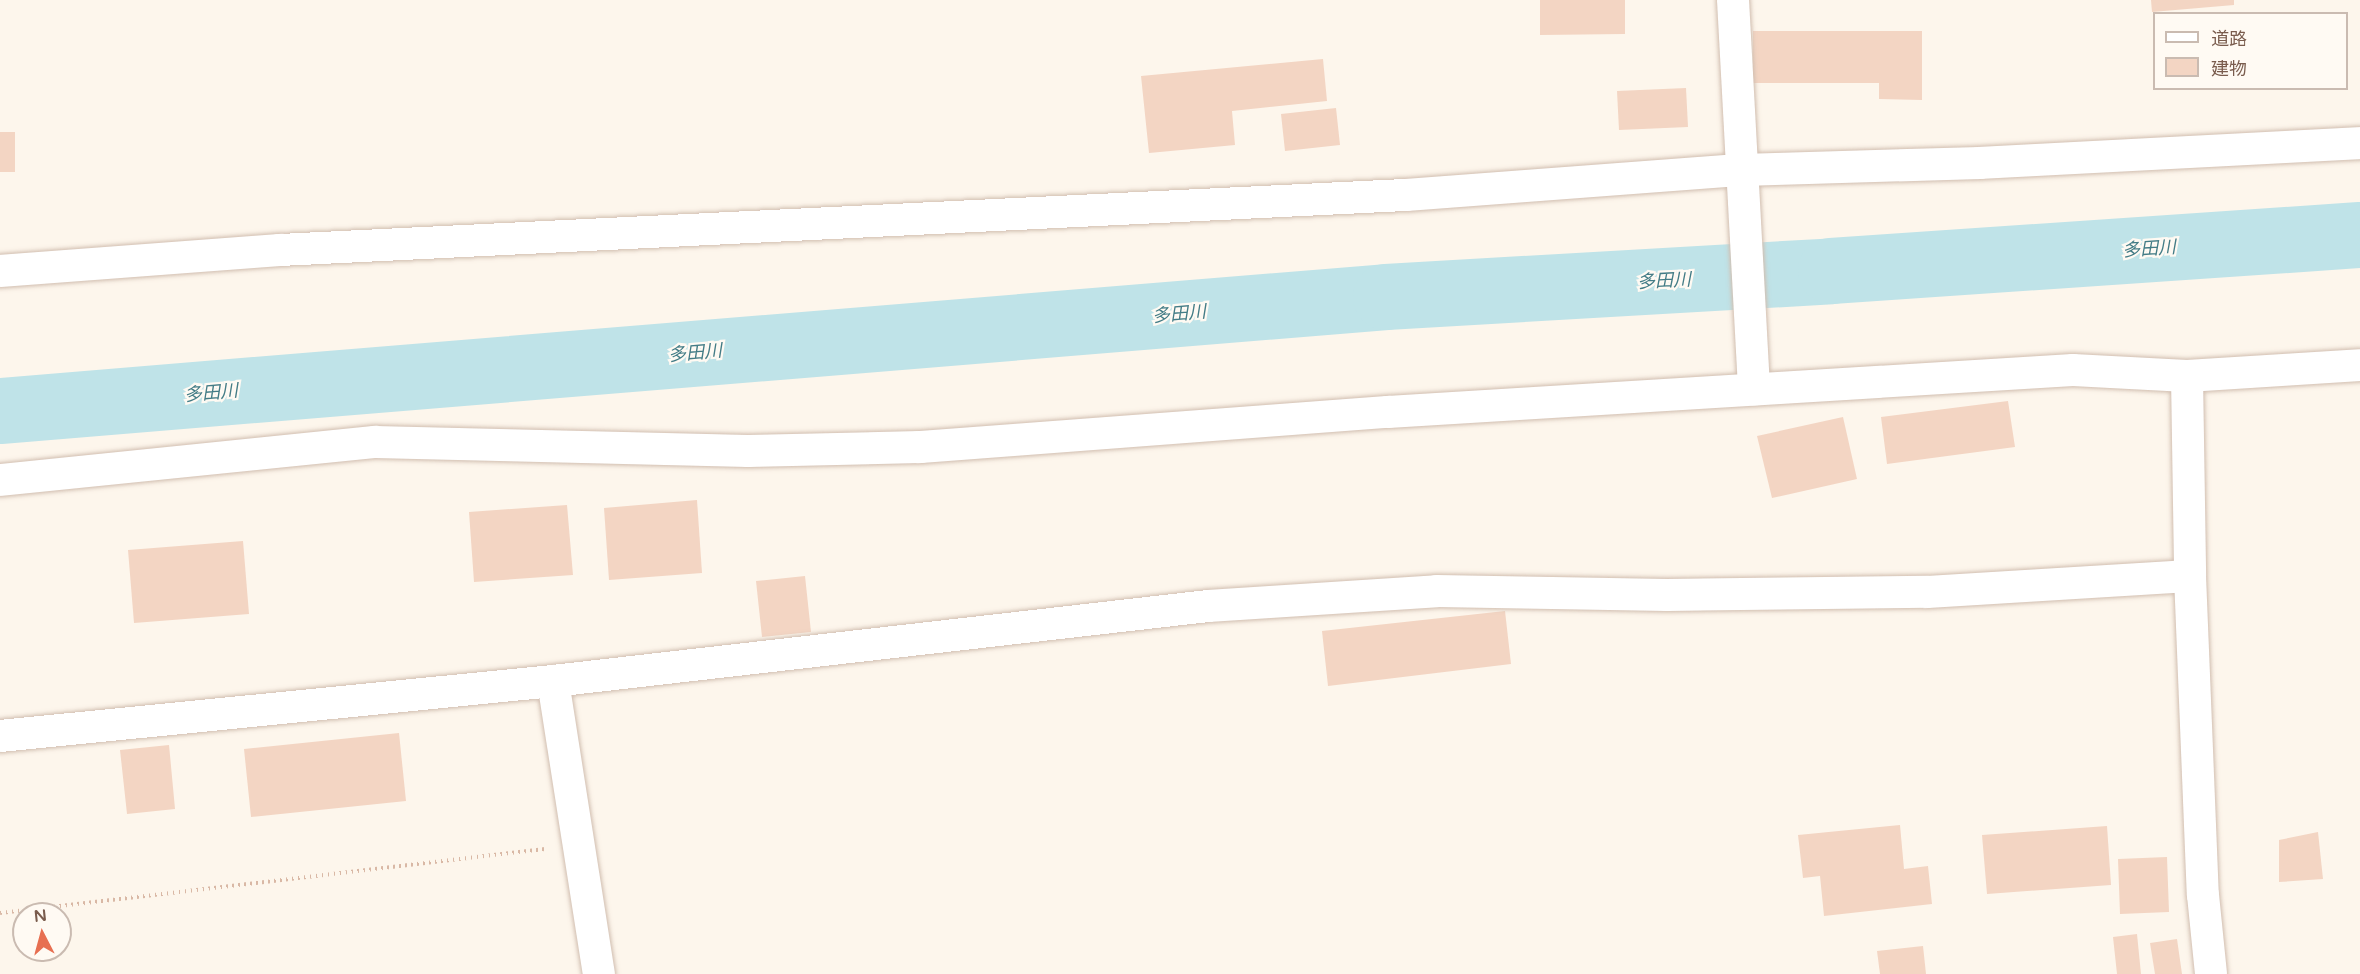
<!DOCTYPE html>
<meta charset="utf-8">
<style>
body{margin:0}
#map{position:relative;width:2360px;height:974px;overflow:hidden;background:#fdf6ec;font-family:"Varela Round","Noto Sans JP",sans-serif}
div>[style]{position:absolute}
.river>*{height:66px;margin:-33px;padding:0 33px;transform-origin:33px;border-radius:33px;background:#bfe3e8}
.building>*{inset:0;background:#f3d5c3}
.path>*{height:4px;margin-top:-2px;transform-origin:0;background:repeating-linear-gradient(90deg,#d9b8a5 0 1.5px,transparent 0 6px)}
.roads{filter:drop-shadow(0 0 2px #d1beb0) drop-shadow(0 0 2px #d1beb0)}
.minor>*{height:32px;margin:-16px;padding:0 16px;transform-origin:16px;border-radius:16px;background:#fff}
span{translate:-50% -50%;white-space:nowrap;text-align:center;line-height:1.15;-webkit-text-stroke:4.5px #fffaf3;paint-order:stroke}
.water-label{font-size:18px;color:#437c86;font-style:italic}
.legend{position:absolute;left:2153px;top:12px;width:195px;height:78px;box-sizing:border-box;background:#fffaf3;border:2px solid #cabbb1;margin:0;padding:8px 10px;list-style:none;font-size:18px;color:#7a5c4d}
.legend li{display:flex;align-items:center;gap:12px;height:30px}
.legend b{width:30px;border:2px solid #cabbb1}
.north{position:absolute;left:12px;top:902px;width:60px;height:60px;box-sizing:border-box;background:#fffaf3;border:2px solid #cabbb1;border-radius:50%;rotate:354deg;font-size:16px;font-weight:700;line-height:24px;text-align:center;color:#7a5c4d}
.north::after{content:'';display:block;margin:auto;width:21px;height:27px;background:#e76f51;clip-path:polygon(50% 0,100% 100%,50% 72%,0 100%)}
</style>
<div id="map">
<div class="river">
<i style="left:0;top:411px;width:1391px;rotate:-4.7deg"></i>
<i style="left:1386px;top:297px;width:446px;rotate:-3.3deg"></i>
<i style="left:1831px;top:271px;width:530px;rotate:-3.89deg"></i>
</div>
<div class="building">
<i style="clip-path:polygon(1540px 0,1625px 0,1625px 34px,1540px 35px)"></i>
<i style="clip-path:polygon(2151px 0,2234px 0,2234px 5px,2152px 12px)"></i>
<i style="clip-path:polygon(1753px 31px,1922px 31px,1922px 100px,1879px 99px,1879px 83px,1753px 83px)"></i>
<i style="clip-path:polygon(1323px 59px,1327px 101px,1232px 111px,1235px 145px,1149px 153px,1141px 76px)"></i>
<i style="clip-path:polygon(1686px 88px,1688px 127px,1619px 130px,1617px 91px)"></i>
<i style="clip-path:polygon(1336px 108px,1340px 145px,1285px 151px,1281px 114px)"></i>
<i style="clip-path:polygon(0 132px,15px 132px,15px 172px,0 172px)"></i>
<i style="clip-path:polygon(2008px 401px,2015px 447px,1887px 464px,1881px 417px)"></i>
<i style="clip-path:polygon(1843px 417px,1857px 479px,1772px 498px,1757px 436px)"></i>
<i style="clip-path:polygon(697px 500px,702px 573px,609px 580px,604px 508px)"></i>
<i style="clip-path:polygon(567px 505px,573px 575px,474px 582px,469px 512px)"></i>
<i style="clip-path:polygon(243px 541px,249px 614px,134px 623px,128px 550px)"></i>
<i style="clip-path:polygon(805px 576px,811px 632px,762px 637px,756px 581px)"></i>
<i style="clip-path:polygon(1505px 611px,1511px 664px,1328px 686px,1322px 631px)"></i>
<i style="clip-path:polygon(399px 733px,406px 801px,251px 817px,244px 749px)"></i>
<i style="clip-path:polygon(169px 745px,175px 809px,127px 814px,120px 750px)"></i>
<i style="clip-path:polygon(1900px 825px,1904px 869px,1928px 866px,1932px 904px,1824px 916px,1820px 876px,1803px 878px,1798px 835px)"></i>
<i style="clip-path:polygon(2107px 826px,2111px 885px,1987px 894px,1982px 835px)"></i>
<i style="clip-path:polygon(2318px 832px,2323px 879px,2279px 882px,2279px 840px)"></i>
<i style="clip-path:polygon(2167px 857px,2169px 912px,2120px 914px,2118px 859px)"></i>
<i style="clip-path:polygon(2137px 934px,2141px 974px,2117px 974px,2113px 937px)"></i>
<i style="clip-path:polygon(2177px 939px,2182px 974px,2155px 974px,2150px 943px)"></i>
<i style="clip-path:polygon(1923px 946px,1926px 974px,1880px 974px,1877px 951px)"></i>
</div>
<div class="path">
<i style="left:0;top:913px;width:549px;rotate:-6.7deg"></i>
</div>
<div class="roads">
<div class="minor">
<i style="left:1733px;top:0;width:390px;rotate:86.9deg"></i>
<i style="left:0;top:271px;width:281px;rotate:-4.3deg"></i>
<i style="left:280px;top:250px;width:1127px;rotate:-2.8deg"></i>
<i style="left:1406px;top:195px;width:337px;rotate:-4.3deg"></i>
<i style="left:1742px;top:170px;width:238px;rotate:-1.7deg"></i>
<i style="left:1980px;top:163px;width:381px;rotate:-3deg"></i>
<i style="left:2187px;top:376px;width:200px;rotate:89.1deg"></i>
<i style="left:2190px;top:576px;width:319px;rotate:87.7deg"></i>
<i style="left:2203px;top:895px;width:79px;rotate:84.2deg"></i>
<i style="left:0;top:480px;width:377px;rotate:-5.8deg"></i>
<i style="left:375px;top:442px;width:373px;rotate:1.4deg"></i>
<i style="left:748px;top:451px;width:172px;rotate:-1.3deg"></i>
<i style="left:920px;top:447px;width:469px;rotate:-4.3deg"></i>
<i style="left:1388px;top:412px;width:686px;rotate:-3.51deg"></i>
<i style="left:2073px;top:370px;width:114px;rotate:3deg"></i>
<i style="left:2187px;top:376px;width:173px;rotate:-3.6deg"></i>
<i style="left:553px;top:681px;width:297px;rotate:81.1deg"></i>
<i style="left:0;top:736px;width:556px;rotate:-5.68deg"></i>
<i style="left:553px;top:681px;width:659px;rotate:-6.53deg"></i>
<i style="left:1208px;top:606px;width:229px;rotate:-3.7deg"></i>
<i style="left:1437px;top:591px;width:230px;rotate:1deg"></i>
<i style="left:1667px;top:595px;width:260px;rotate:-0.7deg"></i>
<i style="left:1927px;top:592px;width:263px;rotate:-3.5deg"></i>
</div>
</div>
<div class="water-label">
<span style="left:2149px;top:249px;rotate:-4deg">多田川</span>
<span style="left:1664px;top:281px;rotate:-3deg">多田川</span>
<span style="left:1179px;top:314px;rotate:-5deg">多田川</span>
<span style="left:695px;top:353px;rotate:-5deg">多田川</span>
<span style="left:211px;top:393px;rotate:-5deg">多田川</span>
</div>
<ul class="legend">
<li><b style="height:8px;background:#fff"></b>道路</li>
<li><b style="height:16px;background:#f3d5c3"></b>建物</li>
</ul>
<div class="north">N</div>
</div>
